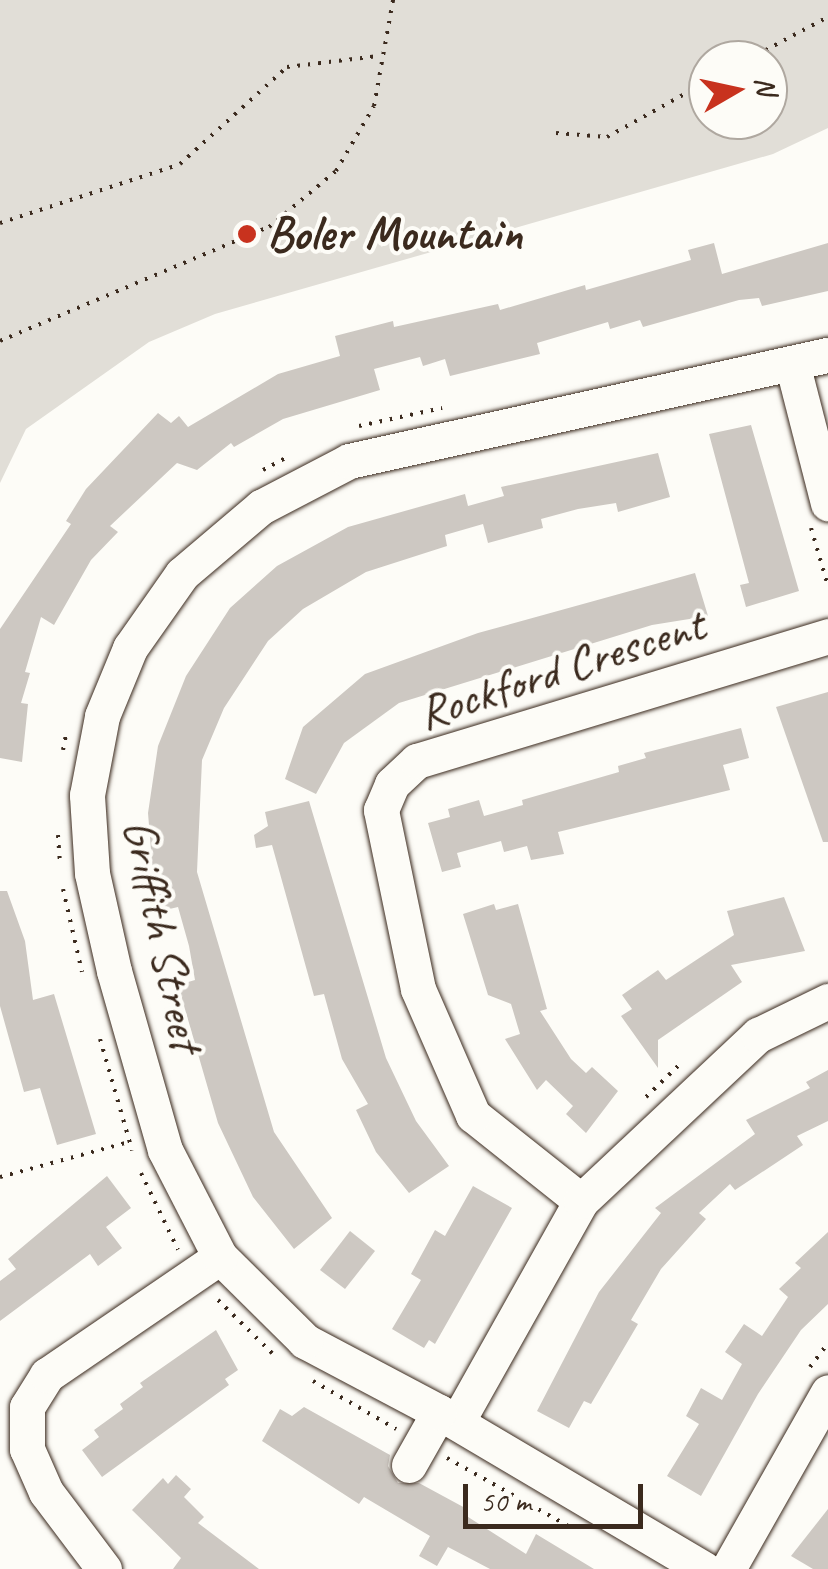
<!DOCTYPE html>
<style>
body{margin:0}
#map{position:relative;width:828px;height:1569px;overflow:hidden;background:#fdfcf7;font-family:Caveat,sans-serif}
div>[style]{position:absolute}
.green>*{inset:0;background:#e1ded7}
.building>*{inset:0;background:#cdc8c2}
.path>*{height:4px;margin-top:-2px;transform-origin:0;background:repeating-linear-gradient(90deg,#3b2a1e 0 2.5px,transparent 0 10.5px)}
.roads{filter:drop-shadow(0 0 2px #3b2a1e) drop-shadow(0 0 2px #3b2a1e)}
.minor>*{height:35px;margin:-17.5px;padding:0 17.5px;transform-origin:17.5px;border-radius:17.5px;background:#fdfcf7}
.dots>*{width:28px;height:28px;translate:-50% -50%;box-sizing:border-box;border:5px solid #fdfcf7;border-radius:50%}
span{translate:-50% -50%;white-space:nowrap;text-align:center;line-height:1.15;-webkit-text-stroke:8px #fdfcf7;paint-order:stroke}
.poi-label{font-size:48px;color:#3b2a1e;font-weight:700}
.left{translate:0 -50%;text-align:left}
.street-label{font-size:48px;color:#3b2a1e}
.north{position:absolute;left:688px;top:40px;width:100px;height:100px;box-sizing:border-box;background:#fdfcf7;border:2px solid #afa8a0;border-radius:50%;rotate:81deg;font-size:28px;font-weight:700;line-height:40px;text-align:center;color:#3b2a1e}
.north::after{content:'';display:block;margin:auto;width:35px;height:45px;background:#c8321e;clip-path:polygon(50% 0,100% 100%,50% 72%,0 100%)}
.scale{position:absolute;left:463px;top:1484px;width:180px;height:45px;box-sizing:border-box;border:5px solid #3b2a1e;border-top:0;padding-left:12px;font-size:30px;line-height:35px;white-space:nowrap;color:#3b2a1e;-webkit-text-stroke:8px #fdfcf7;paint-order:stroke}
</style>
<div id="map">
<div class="green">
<i style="clip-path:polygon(evenodd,0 0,828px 0,828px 128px,773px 154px,215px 314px,149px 342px,26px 429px,0 483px,0 0,768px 60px,768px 120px,708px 120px,708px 60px,768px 60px)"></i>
</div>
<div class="building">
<i style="clip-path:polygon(714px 243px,722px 274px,828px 243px,828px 291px,762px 306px,759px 298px,739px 300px,643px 327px,640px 320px,610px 329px,608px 322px,537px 343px,540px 354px,450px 376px,445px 359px,423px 366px,420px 357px,374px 369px,380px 390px,283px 419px,234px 447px,231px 443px,197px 470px,177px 463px,110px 526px,118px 532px,91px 560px,54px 625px,41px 617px,25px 672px,30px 673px,21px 703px,28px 704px,22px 762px,0 758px,0 629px,71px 524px,66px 521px,86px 489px,158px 413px,171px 423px,179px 416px,188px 427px,278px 374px,340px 356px,335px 336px,393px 321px,394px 327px,498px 304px,500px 310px,585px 285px,586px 290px,691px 260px,688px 250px)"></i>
<i style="clip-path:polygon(751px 425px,799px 591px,746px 607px,740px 585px,749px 583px,709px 434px)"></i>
<i style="clip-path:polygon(658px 453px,670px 497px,618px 512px,616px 503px,578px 509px,541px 519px,543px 528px,488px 543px,483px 524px,445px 535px,447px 546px,366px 572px,303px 609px,268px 641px,224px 708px,202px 760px,197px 872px,274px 1132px,332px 1218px,294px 1249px,253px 1197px,218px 1123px,178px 985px,195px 980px,189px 946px,178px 907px,161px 911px,154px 887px,148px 813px,158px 746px,186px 676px,230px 608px,277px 566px,348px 527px,465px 494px,468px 506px,504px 496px,501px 487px)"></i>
<i style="clip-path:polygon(695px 573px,708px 616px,652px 625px,399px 703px,344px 743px,316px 794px,285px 779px,303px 727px,365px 674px,478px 633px)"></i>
<i style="clip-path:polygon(828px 692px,828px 842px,823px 842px,776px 707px)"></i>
<i style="clip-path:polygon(741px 728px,749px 758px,723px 765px,730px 790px,558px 832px,564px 854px,531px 860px,527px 846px,504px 852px,501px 841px,457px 853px,461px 867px,442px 872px,428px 823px,450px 817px,448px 809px,479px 800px,484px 816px,523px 805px,522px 800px,619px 772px,618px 766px,646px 758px,644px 753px)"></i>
<i style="clip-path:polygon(309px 801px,386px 1058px,416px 1121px,449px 1166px,409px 1193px,376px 1152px,356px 1110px,368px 1104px,342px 1059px,324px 994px,314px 996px,272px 845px,256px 848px,254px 835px,268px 826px,265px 812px)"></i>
<i style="clip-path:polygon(0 891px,7px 891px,25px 941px,33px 1000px,54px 994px,96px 1134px,57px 1145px,40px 1088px,24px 1092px,0 1006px)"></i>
<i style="clip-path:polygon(784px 897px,805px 951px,731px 965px,742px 982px,658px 1040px,658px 1068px,621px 1016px,632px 1009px,622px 995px,658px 970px,666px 980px,734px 935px,727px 911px)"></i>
<i style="clip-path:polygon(494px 904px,496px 910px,518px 904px,547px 1009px,540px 1011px,571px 1059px,586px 1073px,592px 1067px,618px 1091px,586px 1133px,566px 1114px,573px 1106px,546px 1080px,537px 1090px,505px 1039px,520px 1034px,511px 1004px,488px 995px,463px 914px)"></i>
<i style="clip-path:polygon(828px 1070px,828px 1121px,797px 1136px,803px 1145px,735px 1190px,730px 1184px,699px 1213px,706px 1219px,661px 1269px,631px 1320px,638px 1324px,591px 1404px,584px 1401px,569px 1428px,537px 1411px,599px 1292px,661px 1213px,655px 1208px,755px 1134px,746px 1120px,810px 1088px,806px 1082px)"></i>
<i style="clip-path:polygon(107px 1176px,131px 1208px,106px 1227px,122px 1248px,98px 1266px,90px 1254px,0 1321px,0 1281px,16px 1269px,8px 1259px)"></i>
<i style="clip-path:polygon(473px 1186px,512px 1208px,435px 1344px,429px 1340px,424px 1348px,392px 1329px,421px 1280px,411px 1274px,435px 1230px,445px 1236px)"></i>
<i style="clip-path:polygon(350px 1231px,375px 1251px,345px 1289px,320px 1270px)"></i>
<i style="clip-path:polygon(828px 1232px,828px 1304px,801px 1330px,758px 1394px,701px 1496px,667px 1476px,699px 1424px,686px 1416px,701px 1388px,722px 1400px,742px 1364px,725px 1352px,744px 1324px,762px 1336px,788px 1297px,779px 1289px,801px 1268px,795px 1263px)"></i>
<i style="clip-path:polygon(216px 1330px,238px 1370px,225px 1379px,229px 1385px,102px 1477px,82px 1450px,99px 1437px,94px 1430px,123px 1409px,120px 1404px,143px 1387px,140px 1383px)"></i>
<i style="clip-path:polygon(304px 1407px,390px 1455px,388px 1466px,398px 1483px,419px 1483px,467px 1509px,465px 1515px,526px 1554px,536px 1534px,594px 1569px,490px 1569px,448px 1547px,437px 1566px,419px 1556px,430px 1536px,364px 1497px,359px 1504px,262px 1441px,280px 1409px,292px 1416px)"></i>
<i style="clip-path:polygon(176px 1475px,191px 1489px,184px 1497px,204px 1517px,198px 1523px,259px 1569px,173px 1569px,181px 1558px,132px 1510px,163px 1478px,168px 1484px)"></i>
<i style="clip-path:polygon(828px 1509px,828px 1569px,813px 1569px,791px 1556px)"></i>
</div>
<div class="path">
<i style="left:747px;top:60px;width:92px;rotate:-28deg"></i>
<i style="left:556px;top:133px;width:51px;rotate:4.5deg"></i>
<i style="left:607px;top:137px;width:115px;rotate:-29deg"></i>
<i style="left:0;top:223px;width:189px;rotate:-18.1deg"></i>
<i style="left:180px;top:164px;width:144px;rotate:-42.2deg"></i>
<i style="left:287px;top:67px;width:92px;rotate:-6.9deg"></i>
<i style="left:0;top:341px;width:292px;rotate:-23deg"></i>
<i style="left:269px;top:227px;width:87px;rotate:-39.9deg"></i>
<i style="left:336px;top:171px;width:75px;rotate:-59.7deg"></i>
<i style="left:374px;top:106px;width:108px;rotate:-79.8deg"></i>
<i style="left:359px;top:426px;width:85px;rotate:-12.2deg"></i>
<i style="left:263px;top:470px;width:26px;rotate:-28deg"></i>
<i style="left:811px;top:528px;width:60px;rotate:73.7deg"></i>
<i style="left:63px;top:750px;width:20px;rotate:-79deg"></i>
<i style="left:58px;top:835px;width:30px;rotate:86deg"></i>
<i style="left:63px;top:889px;width:85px;rotate:77.1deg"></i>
<i style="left:100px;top:1039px;width:116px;rotate:73.9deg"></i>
<i style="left:646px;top:1097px;width:46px;rotate:-44.1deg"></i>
<i style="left:141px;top:1173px;width:85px;rotate:64.3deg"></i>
<i style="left:0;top:1177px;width:134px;rotate:-15.2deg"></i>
<i style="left:218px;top:1300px;width:76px;rotate:44.5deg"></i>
<i style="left:810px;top:1367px;width:30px;rotate:-53deg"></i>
<i style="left:313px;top:1381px;width:96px;rotate:30deg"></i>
<i style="left:447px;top:1458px;width:141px;rotate:29.3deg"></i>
</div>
<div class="roads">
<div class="minor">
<i style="left:792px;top:363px;width:145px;rotate:75.6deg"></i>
<i style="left:581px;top:1201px;width:138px;rotate:-141.5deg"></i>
<i style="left:473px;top:1115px;width:137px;rotate:-113.6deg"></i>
<i style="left:418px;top:989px;width:183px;rotate:-101.7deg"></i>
<i style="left:381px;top:810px;width:28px;rotate:-67deg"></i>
<i style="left:392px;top:784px;width:34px;rotate:-43deg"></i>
<i style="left:417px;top:761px;width:430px;rotate:-16.9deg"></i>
<i style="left:457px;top:1422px;width:253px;rotate:-60.7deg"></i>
<i style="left:581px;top:1201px;width:243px;rotate:-43.2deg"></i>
<i style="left:758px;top:1035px;width:78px;rotate:-25.9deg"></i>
<i style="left:409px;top:1465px;width:61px;rotate:-60.5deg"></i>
<i style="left:104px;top:1569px;width:96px;rotate:-127deg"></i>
<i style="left:46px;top:1492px;width:47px;rotate:-113.8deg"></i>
<i style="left:27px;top:1449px;width:42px;rotate:-90deg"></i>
<i style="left:27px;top:1407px;width:38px;rotate:-58deg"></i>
<i style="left:47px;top:1375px;width:209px;rotate:-34.3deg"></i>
<i style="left:704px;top:1569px;width:308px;rotate:-149.4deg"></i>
<i style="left:439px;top:1412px;width:152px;rotate:-152.1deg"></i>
<i style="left:305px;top:1341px;width:120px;rotate:-135.3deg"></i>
<i style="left:220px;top:1257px;width:120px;rotate:-117.2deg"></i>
<i style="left:165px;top:1150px;width:186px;rotate:-105.9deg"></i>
<i style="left:114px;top:971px;width:100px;rotate:-102.7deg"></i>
<i style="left:92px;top:873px;width:78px;rotate:-93.7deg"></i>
<i style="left:87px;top:795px;width:80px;rotate:-79.2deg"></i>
<i style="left:102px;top:716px;width:74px;rotate:-67.6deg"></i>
<i style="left:130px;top:648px;width:90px;rotate:-54.9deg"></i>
<i style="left:182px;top:574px;width:104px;rotate:-40.3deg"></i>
<i style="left:261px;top:507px;width:99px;rotate:-27.6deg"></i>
<i style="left:349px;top:461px;width:491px;rotate:-12.5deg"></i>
<i style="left:728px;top:1569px;width:203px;rotate:-60.5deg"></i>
</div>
</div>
<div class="dots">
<i style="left:247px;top:234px;background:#c8321e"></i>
</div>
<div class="poi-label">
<span class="left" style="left:267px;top:234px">Boler Mountain</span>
</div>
<div class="street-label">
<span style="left:561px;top:669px;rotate:-18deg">Rockford Crescent</span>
<span style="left:163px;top:935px;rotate:78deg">Griffith Street</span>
</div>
<div class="north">N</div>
<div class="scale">50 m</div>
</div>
